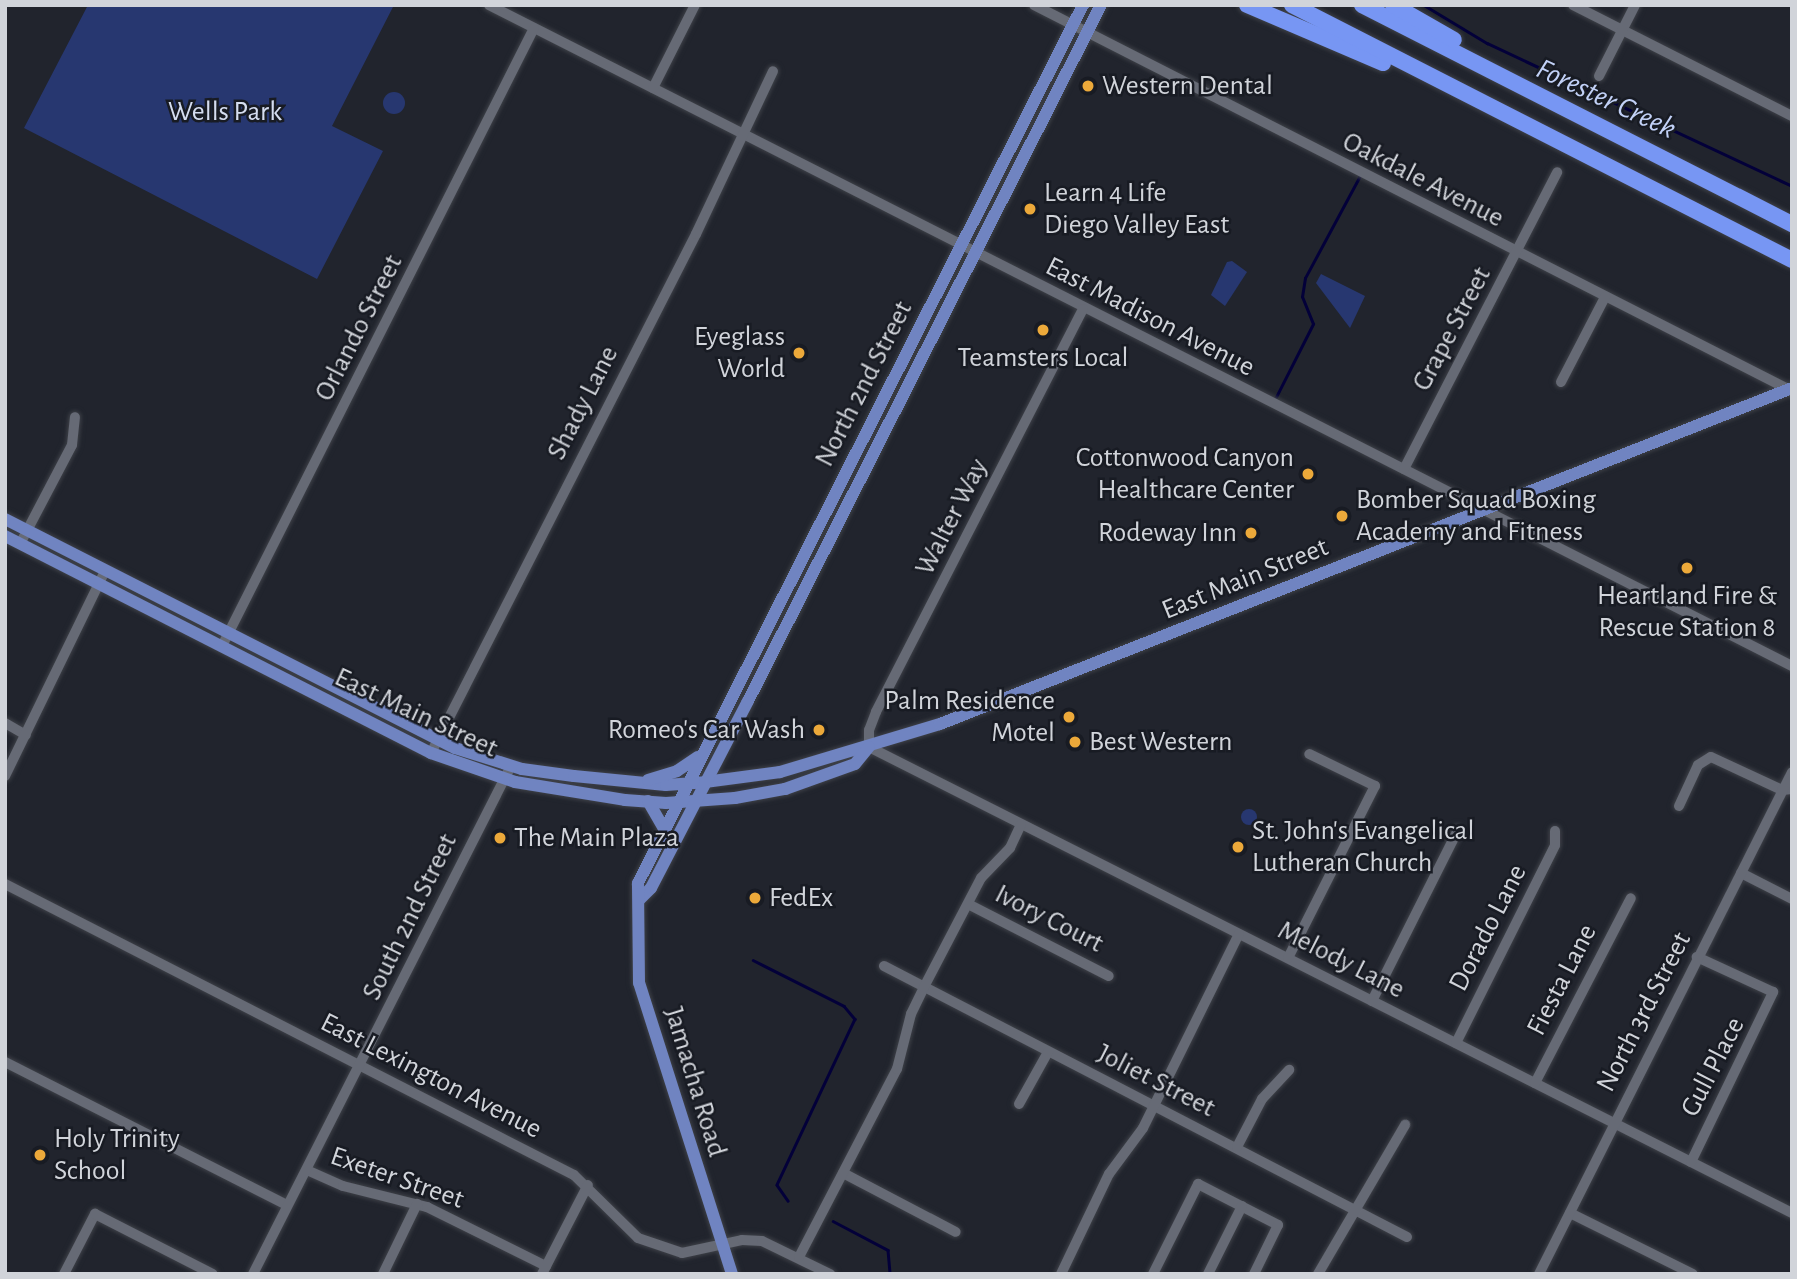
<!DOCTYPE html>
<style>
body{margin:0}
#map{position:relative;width:1797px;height:1279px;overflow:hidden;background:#21242d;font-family:"Alegreya Sans",sans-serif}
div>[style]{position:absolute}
.green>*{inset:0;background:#273770}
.round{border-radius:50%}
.stream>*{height:2.5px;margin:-1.25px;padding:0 1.25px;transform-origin:1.25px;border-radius:1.25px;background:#030039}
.roads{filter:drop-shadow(0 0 2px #3e4148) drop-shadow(0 0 2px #3e4148)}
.minor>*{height:10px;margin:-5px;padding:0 5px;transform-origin:5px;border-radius:5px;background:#666a75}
.major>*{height:12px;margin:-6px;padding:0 6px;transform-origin:6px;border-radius:6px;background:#7084c1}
.highway>*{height:16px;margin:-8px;padding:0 8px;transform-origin:8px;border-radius:8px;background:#7796f3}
.dots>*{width:19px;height:19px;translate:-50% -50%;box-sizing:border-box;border:4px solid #181b23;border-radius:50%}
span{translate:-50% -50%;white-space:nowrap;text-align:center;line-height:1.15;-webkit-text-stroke:5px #181b23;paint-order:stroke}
.poi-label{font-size:28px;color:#d1d4da}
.left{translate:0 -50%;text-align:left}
.right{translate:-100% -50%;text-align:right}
.park-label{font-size:28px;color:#d5ddf0}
.street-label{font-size:28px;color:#d1d4da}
.water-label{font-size:30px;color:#c2d1f7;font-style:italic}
.frame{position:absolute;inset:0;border:7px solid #d1d4da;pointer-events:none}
</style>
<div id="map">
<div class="green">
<i style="clip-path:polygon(88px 5px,394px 5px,332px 126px,383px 151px,317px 279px,24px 128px)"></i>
<i class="round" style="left:383px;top:92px;width:22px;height:22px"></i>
<i style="clip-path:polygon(1232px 261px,1247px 272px,1225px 306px,1211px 295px,1227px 262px)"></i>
<i style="clip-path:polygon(1321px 274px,1365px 296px,1350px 328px,1316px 283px)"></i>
<i class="round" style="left:1241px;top:809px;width:16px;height:16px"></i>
</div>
<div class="stream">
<i style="left:1424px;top:5px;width:74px;rotate:31.1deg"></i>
<i style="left:1487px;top:43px;width:337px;rotate:25.1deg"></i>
<i style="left:1275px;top:399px;width:84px;rotate:-63.1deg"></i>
<i style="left:1313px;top:324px;width:29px;rotate:-112deg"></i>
<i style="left:1302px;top:297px;width:19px;rotate:-81deg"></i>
<i style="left:1305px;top:278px;width:118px;rotate:-61.7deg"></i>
<i style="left:753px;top:960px;width:102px;rotate:26.8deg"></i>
<i style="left:844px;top:1006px;width:17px;rotate:50deg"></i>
<i style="left:855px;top:1019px;width:183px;rotate:115.2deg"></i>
<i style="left:777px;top:1185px;width:19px;rotate:55deg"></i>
<i style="left:833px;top:1221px;width:62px;rotate:27.8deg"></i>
<i style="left:888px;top:1250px;width:24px;rotate:85deg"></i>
</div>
<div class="roads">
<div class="minor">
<i style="left:489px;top:5px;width:1461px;rotate:26.9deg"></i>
<i style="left:1034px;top:5px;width:851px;rotate:26.99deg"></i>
<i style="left:1573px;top:5px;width:246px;rotate:26.9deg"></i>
<i style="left:1599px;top:76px;width:80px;rotate:-63.1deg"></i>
<i style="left:653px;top:88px;width:93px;rotate:-63.2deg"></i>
<i style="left:1083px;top:309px;width:453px;rotate:117.2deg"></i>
<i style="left:876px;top:712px;width:19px;rotate:111deg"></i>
<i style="left:869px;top:730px;width:17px;rotate:90deg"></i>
<i style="left:869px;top:747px;width:1034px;rotate:26.79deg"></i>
<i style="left:1561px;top:382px;width:96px;rotate:-62.6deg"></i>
<i style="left:1404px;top:469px;width:334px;rotate:-62.7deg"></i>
<i style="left:20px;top:544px;width:112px;rotate:-62.3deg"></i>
<i style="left:72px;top:445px;width:28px;rotate:-84deg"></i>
<i style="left:222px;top:646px;width:692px;rotate:-63.21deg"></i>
<i style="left:5px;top:723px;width:24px;rotate:30deg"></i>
<i style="left:431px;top:753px;width:583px;rotate:-62.95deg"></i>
<i style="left:696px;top:234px;width:180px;rotate:-64.7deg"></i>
<i style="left:5px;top:776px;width:228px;rotate:-64deg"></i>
<i style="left:1679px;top:806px;width:45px;rotate:-65.1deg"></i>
<i style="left:1698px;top:765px;width:15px;rotate:-32deg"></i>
<i style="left:1711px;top:757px;width:78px;rotate:24.9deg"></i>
<i style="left:1782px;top:790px;width:10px;rotate:-6deg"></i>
<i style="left:1741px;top:873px;width:57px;rotate:27deg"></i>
<i style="left:5px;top:884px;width:639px;rotate:27.09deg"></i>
<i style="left:574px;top:1175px;width:90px;rotate:44.5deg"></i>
<i style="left:638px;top:1238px;width:46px;rotate:18.8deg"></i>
<i style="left:682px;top:1253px;width:61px;rotate:-12.2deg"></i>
<i style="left:742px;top:1240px;width:20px;rotate:3deg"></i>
<i style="left:762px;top:1241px;width:76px;rotate:25.9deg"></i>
<i style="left:968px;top:904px;width:158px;rotate:27.1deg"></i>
<i style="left:1288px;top:958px;width:193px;rotate:-63.2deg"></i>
<i style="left:1375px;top:786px;width:73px;rotate:-154.1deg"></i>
<i style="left:884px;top:966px;width:589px;rotate:27.39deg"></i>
<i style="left:1372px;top:1001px;width:191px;rotate:-63.3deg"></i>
<i style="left:1456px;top:1043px;width:221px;rotate:-63.4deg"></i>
<i style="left:1555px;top:845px;width:14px;rotate:-90deg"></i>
<i style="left:5px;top:1062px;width:316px;rotate:26.9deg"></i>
<i style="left:1535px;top:1083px;width:208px;rotate:-62.6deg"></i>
<i style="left:1019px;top:1104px;width:60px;rotate:-60.9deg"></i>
<i style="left:1237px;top:1147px;width:54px;rotate:-62.5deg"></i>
<i style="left:1262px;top:1099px;width:40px;rotate:-47deg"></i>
<i style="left:1691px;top:1162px;width:189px;rotate:-64.2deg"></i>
<i style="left:1773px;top:992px;width:84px;rotate:-155.3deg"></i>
<i style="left:309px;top:1171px;width:37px;rotate:24deg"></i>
<i style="left:343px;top:1186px;width:87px;rotate:14deg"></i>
<i style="left:427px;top:1207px;width:133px;rotate:26.4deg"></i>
<i style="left:843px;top:1173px;width:127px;rotate:27.6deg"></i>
<i style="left:1570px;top:1213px;width:137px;rotate:26.4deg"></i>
<i style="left:799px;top:1257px;width:212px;rotate:-62.5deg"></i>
<i style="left:897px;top:1069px;width:57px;rotate:-75.7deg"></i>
<i style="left:911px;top:1014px;width:30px;rotate:-64deg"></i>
<i style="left:924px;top:987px;width:123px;rotate:-62.4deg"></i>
<i style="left:981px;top:878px;width:42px;rotate:-46deg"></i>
<i style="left:1010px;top:848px;width:26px;rotate:-65deg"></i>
<i style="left:64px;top:1274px;width:68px;rotate:-62.7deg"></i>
<i style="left:95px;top:1214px;width:132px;rotate:27deg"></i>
<i style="left:253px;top:1274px;width:570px;rotate:-63.08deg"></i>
<i style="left:383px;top:1274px;width:78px;rotate:-64.1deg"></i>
<i style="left:542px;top:1274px;width:100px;rotate:-62.7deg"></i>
<i style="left:1061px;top:1274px;width:111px;rotate:-64.4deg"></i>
<i style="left:1109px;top:1174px;width:57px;rotate:-53.5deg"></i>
<i style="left:1143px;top:1128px;width:216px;rotate:-63.7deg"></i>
<i style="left:1153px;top:1274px;width:101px;rotate:-63.4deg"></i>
<i style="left:1198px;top:1184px;width:90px;rotate:27.1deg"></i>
<i style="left:1278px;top:1225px;width:55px;rotate:116.1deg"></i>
<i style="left:1208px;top:1274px;width:76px;rotate:-63.4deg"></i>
<i style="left:1318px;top:1274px;width:173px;rotate:-59.7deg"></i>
<i style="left:1539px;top:1274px;width:562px;rotate:-63.25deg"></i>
</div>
<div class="major">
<i style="left:5px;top:519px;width:505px;rotate:26.97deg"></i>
<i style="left:455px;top:748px;width:70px;rotate:17.4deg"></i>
<i style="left:522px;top:769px;width:52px;rotate:7.7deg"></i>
<i style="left:574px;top:776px;width:92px;rotate:5.6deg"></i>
<i style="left:666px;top:785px;width:39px;rotate:-4deg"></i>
<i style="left:705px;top:782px;width:76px;rotate:-7.6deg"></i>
<i style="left:780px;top:772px;width:167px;rotate:-16.7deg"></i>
<i style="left:940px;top:724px;width:916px;rotate:-21.52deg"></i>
<i style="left:5px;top:536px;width:478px;rotate:27deg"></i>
<i style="left:431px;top:753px;width:89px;rotate:19deg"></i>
<i style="left:515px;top:782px;width:111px;rotate:9.3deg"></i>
<i style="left:625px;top:800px;width:41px;rotate:4.2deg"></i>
<i style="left:666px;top:803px;width:69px;rotate:-4.1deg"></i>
<i style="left:735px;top:798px;width:51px;rotate:-10.2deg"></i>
<i style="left:785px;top:789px;width:74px;rotate:-19.7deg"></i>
<i style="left:855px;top:764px;width:22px;rotate:-51deg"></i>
<i style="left:648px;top:780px;width:30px;rotate:-17deg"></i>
<i style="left:677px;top:771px;width:25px;rotate:-34deg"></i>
<i style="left:648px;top:801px;width:32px;rotate:60deg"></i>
<i style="left:639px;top:900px;width:17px;rotate:-45deg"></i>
<i style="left:651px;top:888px;width:211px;rotate:-62.6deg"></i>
<i style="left:748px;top:701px;width:780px;rotate:-63.11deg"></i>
<i style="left:732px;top:1274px;width:305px;rotate:-107.7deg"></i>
<i style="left:639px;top:983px;width:100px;rotate:-90.6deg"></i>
<i style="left:638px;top:883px;width:984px;rotate:-63.12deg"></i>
</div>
<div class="highway">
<i style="left:1247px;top:5px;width:148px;rotate:23.1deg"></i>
<i style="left:1292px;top:5px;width:561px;rotate:27.02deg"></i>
<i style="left:1362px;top:5px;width:483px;rotate:27deg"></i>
<i style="left:1393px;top:5px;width:70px;rotate:29.8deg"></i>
</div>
</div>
<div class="dots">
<i style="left:1088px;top:86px;background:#eca93a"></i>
<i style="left:1030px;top:209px;background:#eca93a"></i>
<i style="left:1043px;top:330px;background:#eca93a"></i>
<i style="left:799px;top:353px;background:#eca93a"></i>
<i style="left:1308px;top:474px;background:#eca93a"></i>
<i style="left:1342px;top:516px;background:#eca93a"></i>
<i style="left:1251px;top:533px;background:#eca93a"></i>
<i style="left:1687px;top:568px;background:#eca93a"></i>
<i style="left:1069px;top:717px;background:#eca93a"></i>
<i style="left:819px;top:730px;background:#eca93a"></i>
<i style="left:1075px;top:742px;background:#eca93a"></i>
<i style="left:500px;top:838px;background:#eca93a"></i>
<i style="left:1238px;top:847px;background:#eca93a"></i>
<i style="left:755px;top:898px;background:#eca93a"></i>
<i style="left:40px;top:1155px;background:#eca93a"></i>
</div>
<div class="poi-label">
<span class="left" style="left:1102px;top:86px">Western Dental</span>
<span class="left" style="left:1044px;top:209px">Learn 4 Life<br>Diego Valley East</span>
<span class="right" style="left:785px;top:353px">Eyeglass<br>World</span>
<span style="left:1043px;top:358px">Teamsters Local</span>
<span class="right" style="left:1294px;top:474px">Cottonwood Canyon<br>Healthcare Center</span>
<span class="left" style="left:1356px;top:516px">Bomber Squad Boxing<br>Academy and Fitness</span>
<span class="right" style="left:1237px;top:533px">Rodeway Inn</span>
<span style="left:1687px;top:612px">Heartland Fire &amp;<br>Rescue Station 8</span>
<span class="right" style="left:1055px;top:717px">Palm Residence<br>Motel</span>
<span class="right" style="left:805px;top:730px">Romeo's Car Wash</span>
<span class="left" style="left:1089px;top:742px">Best Western</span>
<span class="left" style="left:1252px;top:847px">St. John's Evangelical<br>Lutheran Church</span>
<span class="left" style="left:514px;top:838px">The Main Plaza</span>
<span class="left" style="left:769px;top:898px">FedEx</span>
<span class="left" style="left:54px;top:1155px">Holy Trinity<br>School</span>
</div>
<div class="park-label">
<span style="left:225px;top:112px">Wells Park</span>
</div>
<div class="street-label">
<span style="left:1423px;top:180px;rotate:27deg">Oakdale Avenue</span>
<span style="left:1150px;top:317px;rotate:27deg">East Madison Avenue</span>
<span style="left:359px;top:328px;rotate:-63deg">Orlando Street</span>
<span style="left:1452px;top:329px;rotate:-62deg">Grape Street</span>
<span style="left:864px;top:384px;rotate:-63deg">North 2nd Street</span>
<span style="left:583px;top:403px;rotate:-63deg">Shady Lane</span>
<span style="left:952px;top:517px;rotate:-63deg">Walter Way</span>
<span style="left:1245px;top:579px;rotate:-22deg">East Main Street</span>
<span style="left:416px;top:713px;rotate:25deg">East Main Street</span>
<span style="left:410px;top:917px;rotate:-64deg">South 2nd Street</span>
<span style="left:1049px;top:919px;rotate:27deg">Ivory Court</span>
<span style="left:1488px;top:928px;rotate:-63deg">Dorado Lane</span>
<span style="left:1341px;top:960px;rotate:27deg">Melody Lane</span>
<span style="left:1562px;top:980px;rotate:-63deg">Fiesta Lane</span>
<span style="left:1644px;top:1012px;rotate:-63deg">North 3rd Street</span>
<span style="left:1713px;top:1067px;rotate:-63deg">Gull Place</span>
<span style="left:431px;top:1076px;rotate:27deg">East Lexington Avenue</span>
<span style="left:1156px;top:1081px;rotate:27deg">Joliet Street</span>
<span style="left:695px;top:1082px;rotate:73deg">Jamacha Road</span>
<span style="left:397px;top:1178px;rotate:19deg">Exeter Street</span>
</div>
<div class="water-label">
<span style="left:1606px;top:99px;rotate:25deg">Forester Creek</span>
</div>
<div class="frame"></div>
</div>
